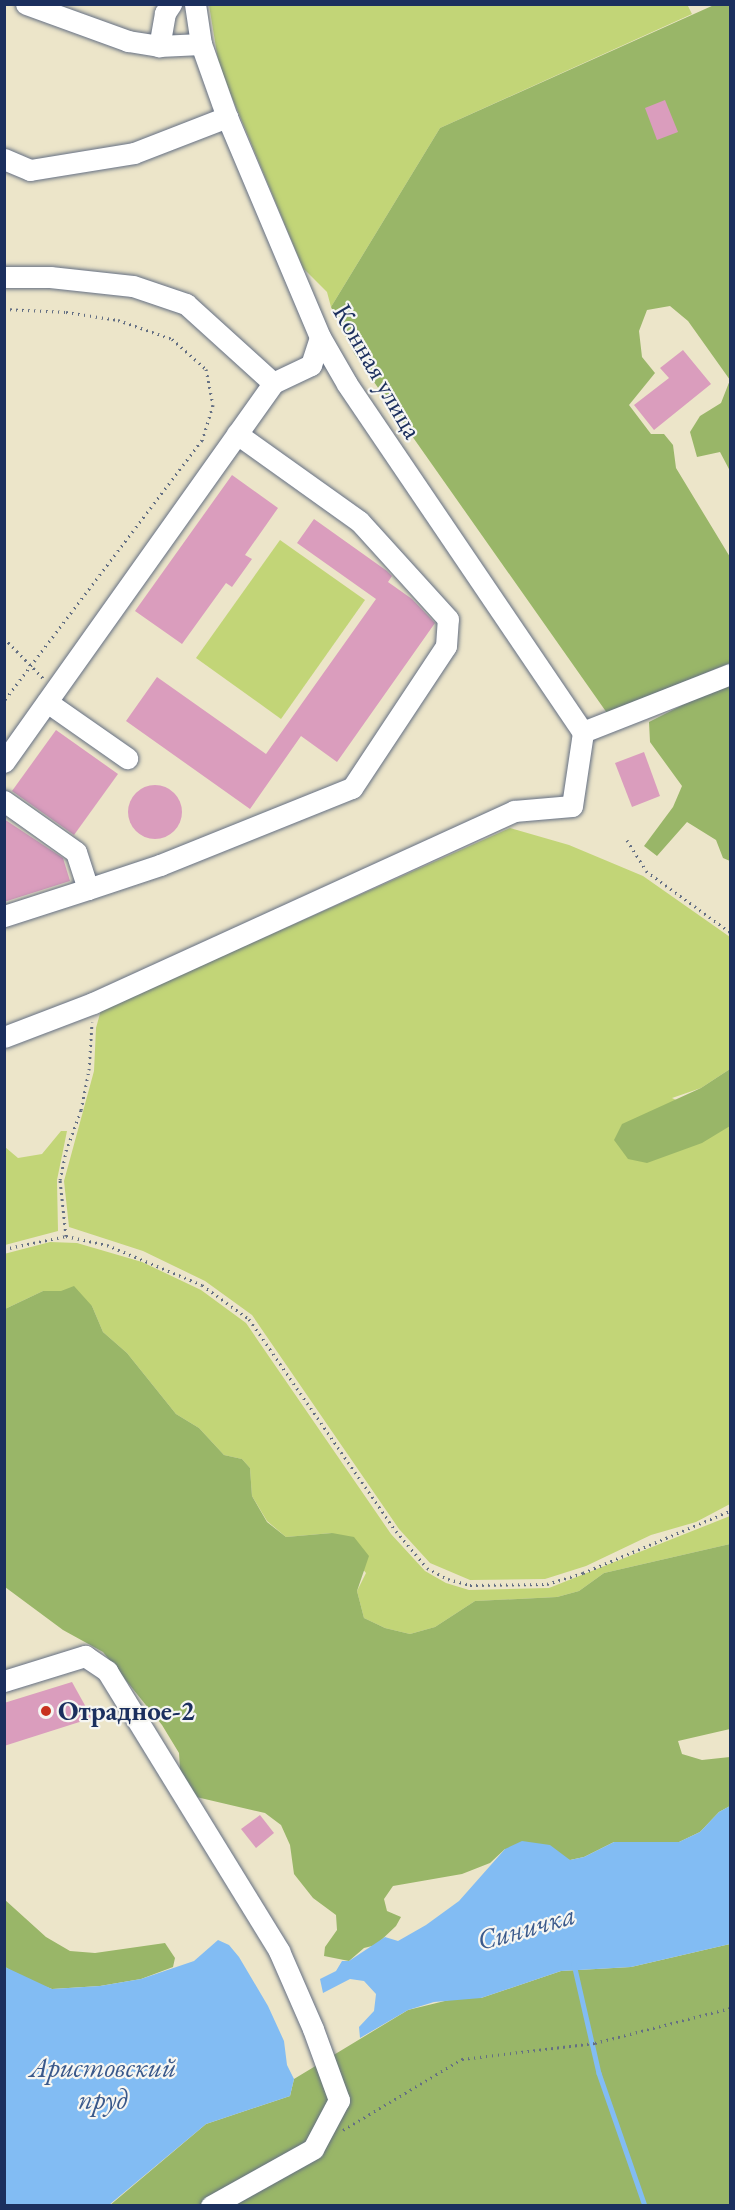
<!DOCTYPE html>
<meta charset="utf-8">
<style>
body{margin:0}
#map{position:relative;width:735px;height:2210px;overflow:hidden;background:#ece5c9;font-family:"EB Garamond",serif}
div>[style]{position:absolute}
.green>*{inset:0;background:#c2d577}
.forest>*{inset:0;background:#99b668}
.water>*{inset:0;background:#82bcf3}
.stream>*{height:4.5px;margin:-2.25px;padding:0 2.25px;transform-origin:2.25px;border-radius:2.25px;background:#82bcf3}
.building>*{inset:0;background:#da9dbd}
.round{border-radius:50%}
.path>*{height:3px;margin-top:-1.5px;transform-origin:0;background:repeating-linear-gradient(90deg,#646f83 0 1.5px,transparent 0 6px)}
.roads{filter:drop-shadow(0 0 2px #646f83) drop-shadow(0 0 2px #646f83)}
.minor>*{height:21px;margin:-10.5px;padding:0 10.5px;transform-origin:10.5px;border-radius:10.5px;background:#fff}
.dots>*{width:16px;height:16px;translate:-50% -50%;box-sizing:border-box;border:3px solid #f6f6f2;border-radius:50%}
span{translate:-50% -50%;white-space:nowrap;text-align:center;line-height:1.15;-webkit-text-stroke:4.5px #f6f6f2;paint-order:stroke}
.street-label{font-size:27px;color:#1b2f5e}
.poi-label{font-size:27px;color:#1b2f5e;font-weight:700}
.left{translate:0 -50%;text-align:left}
.water-label{font-size:28px;color:#3a598b;font-style:italic}
.frame{position:absolute;inset:0;border:6px solid #1b2f5e;pointer-events:none}
</style>
<div id="map">
<div class="green">
<i style="clip-path:polygon(687px 4px,692px 14px,440px 128px,331px 307px,327px 292px,303px 268px,219px 66px,209px 5px)"></i>
<i style="clip-path:polygon(280px 540px,365px 600px,281px 719px,196px 658px)"></i>
<i style="clip-path:polygon(510px 828px,569px 845px,643px 876px,730px 937px,730px 1069px,701px 1088px,672px 1098px,730px 1126px,730px 1504px,696px 1522px,651px 1535px,586px 1566px,545px 1579px,470px 1580px,430px 1563px,399px 1529px,252px 1315px,205px 1281px,143px 1251px,69px 1227px,64px 1181px,94px 1071px,96px 1028px,101px 1010px)"></i>
<i style="clip-path:polygon(61px 1131px,67px 1131px,57px 1180px,58px 1231px,5px 1245px,5px 1147px,18px 1158px,42px 1154px)"></i>
<i style="clip-path:polygon(50px 1242px,77px 1243px,142px 1262px,201px 1290px,246px 1323px,391px 1534px,425px 1571px,446px 1583px,469px 1590px,549px 1588px,730px 1516px,730px 1544px,604px 1573px,579px 1591px,557px 1597px,475px 1601px,435px 1627px,410px 1634px,385px 1628px,364px 1618px,357px 1591px,366px 1573px,332px 1533px,286px 1537px,267px 1521px,252px 1496px,250px 1468px,242px 1459px,224px 1455px,199px 1428px,176px 1414px,127px 1353px,103px 1332px,92px 1306px,61px 1291px,43px 1291px,5px 1309px,4px 1254px)"></i>
</div>
<div class="forest">
<i style="clip-path:polygon(714px 5px,730px 5px,730px 471px,720px 452px,697px 457px,690px 432px,700px 416px,721px 403px,730px 380px,688px 321px,670px 306px,647px 310px,639px 331px,642px 357px,655px 373px,629px 405px,651px 434px,664px 434px,673px 445px,676px 468px,730px 557px,730px 663px,607px 713px,355px 355px,331px 307px,440px 128px)"></i>
<i style="clip-path:polygon(730px 681px,730px 861px,723px 858px,716px 840px,687px 822px,657px 856px,644px 846px,673px 807px,682px 786px,650px 742px,649px 722px)"></i>
<i style="clip-path:polygon(730px 1069px,730px 1126px,702px 1143px,647px 1163px,628px 1159px,614px 1140px,622px 1124px,701px 1088px)"></i>
<i style="clip-path:polygon(74px 1286px,92px 1306px,103px 1332px,127px 1353px,176px 1414px,199px 1428px,224px 1455px,242px 1459px,250px 1468px,252px 1496px,267px 1522px,286px 1537px,332px 1533px,354px 1537px,369px 1556px,357px 1591px,364px 1618px,385px 1628px,410px 1634px,435px 1627px,475px 1601px,557px 1597px,579px 1591px,604px 1573px,730px 1544px,730px 1729px,678px 1741px,682px 1754px,702px 1760px,730px 1757px,730px 1806px,719px 1812px,700px 1832px,679px 1842px,614px 1842px,584px 1857px,570px 1860px,505px 1849px,490px 1863px,462px 1874px,393px 1886px,384px 1899px,387px 1911px,401px 1917px,396px 1926px,376px 1945px,364px 1948px,349px 1961px,324px 1956px,325px 1947px,337px 1930px,336px 1915px,313px 1898px,294px 1874px,290px 1845px,281px 1825px,265px 1813px,192px 1796px,181px 1784px,179px 1753px,162px 1725px,103px 1652px,63px 1630px,5px 1587px,5px 1309px,43px 1291px,61px 1291px)"></i>
<i style="clip-path:polygon(4px 1899px,46px 1937px,70px 1951px,95px 1953px,165px 1943px,175px 1958px,173px 1967px,141px 1979px,100px 1986px,52px 1989px,25px 1979px,5px 1967px)"></i>
<i style="clip-path:polygon(730px 1944px,730px 2205px,109px 2206px,206px 2124px,290px 2096px,294px 2079px,408px 2010px,457px 1998px,481px 1998px,561px 1971px,631px 1967px)"></i>
</div>
<div class="water">
<i style="clip-path:polygon(730px 1806px,730px 1944px,631px 1967px,561px 1971px,481px 1998px,434px 2002px,408px 2010px,360px 2038px,359px 2027px,374px 2011px,376px 1994px,364px 1981px,350px 1979px,323px 1993px,320px 1979px,336px 1971px,342px 1961px,349px 1961px,385px 1937px,398px 1941px,426px 1925px,459px 1901px,505px 1849px,522px 1841px,550px 1845px,570px 1860px,584px 1857px,614px 1842px,679px 1842px,700px 1832px,719px 1812px)"></i>
<i style="clip-path:polygon(218px 1940px,229px 1945px,239px 1957px,268px 2006px,284px 2041px,287px 2065px,294px 2079px,290px 2096px,206px 2124px,109px 2205px,5px 2205px,5px 1967px,52px 1989px,100px 1986px,141px 1979px,194px 1961px)"></i>
</div>
<div class="stream">
<i style="left:574px;top:1964px;width:112px;rotate:77.1deg"></i>
<i style="left:599px;top:2073px;width:141px;rotate:70.9deg"></i>
</div>
<div class="building">
<i style="clip-path:polygon(665px 100px,678px 132px,657px 140px,645px 108px)"></i>
<i style="clip-path:polygon(683px 350px,711px 384px,654px 430px,634px 405px,669px 378px,660px 368px)"></i>
<i style="clip-path:polygon(232px 475px,278px 508px,245px 555px,252px 559px,232px 587px,226px 583px,182px 644px,135px 611px)"></i>
<i style="clip-path:polygon(314px 519px,387px 571px,392px 576px,388px 582px,412px 599px,435px 623px,337px 762px,301px 736px,250px 809px,126px 721px,157px 677px,266px 754px,376px 599px,297px 543px)"></i>
<i style="clip-path:polygon(56px 730px,118px 774px,74px 835px,12px 791px)"></i>
<i style="clip-path:polygon(644px 752px,660px 796px,632px 807px,615px 763px)"></i>
<i class="round" style="left:128px;top:785px;width:54px;height:54px"></i>
<i style="clip-path:polygon(4px 819px,63px 858px,70px 881px,4px 902px)"></i>
<i style="clip-path:polygon(72px 1682px,92px 1718px,4px 1746px,4px 1703px)"></i>
<i style="clip-path:polygon(260px 1815px,274px 1833px,256px 1848px,241px 1829px)"></i>
</div>
<div class="path">
<i style="left:4px;top:309px;width:62px;rotate:2.8deg"></i>
<i style="left:66px;top:312px;width:53px;rotate:8.7deg"></i>
<i style="left:118px;top:320px;width:57px;rotate:19.4deg"></i>
<i style="left:172px;top:339px;width:45px;rotate:41.4deg"></i>
<i style="left:206px;top:369px;width:37px;rotate:79deg"></i>
<i style="left:213px;top:405px;width:37px;rotate:107deg"></i>
<i style="left:202px;top:440px;width:328px;rotate:127.2deg"></i>
<i style="left:4px;top:638px;width:56px;rotate:45.7deg"></i>
<i style="left:627px;top:840px;width:36px;rotate:58deg"></i>
<i style="left:646px;top:871px;width:104px;rotate:36deg"></i>
<i style="left:66px;top:1236px;width:56px;rotate:-96.1deg"></i>
<i style="left:60px;top:1180px;width:30px;rotate:-78deg"></i>
<i style="left:66px;top:1151px;width:44px;rotate:-69.9deg"></i>
<i style="left:81px;top:1110px;width:41px;rotate:-78.7deg"></i>
<i style="left:89px;top:1070px;width:48px;rotate:-86.4deg"></i>
<i style="left:4px;top:1249px;width:63px;rotate:-11.8deg"></i>
<i style="left:66px;top:1236px;width:42px;rotate:12.4deg"></i>
<i style="left:107px;top:1245px;width:103px;rotate:22.8deg"></i>
<i style="left:202px;top:1285px;width:58px;rotate:35.9deg"></i>
<i style="left:249px;top:1319px;width:258px;rotate:55.3deg"></i>
<i style="left:396px;top:1531px;width:48px;rotate:50deg"></i>
<i style="left:427px;top:1568px;width:24px;rotate:28deg"></i>
<i style="left:448px;top:1579px;width:23px;rotate:15deg"></i>
<i style="left:470px;top:1585px;width:77px;rotate:-0.7deg"></i>
<i style="left:547px;top:1584px;width:38px;rotate:-17deg"></i>
<i style="left:583px;top:1573px;width:160px;rotate:-22.9deg"></i>
<i style="left:343px;top:2130px;width:139px;rotate:-30.8deg"></i>
<i style="left:462px;top:2059px;width:134px;rotate:-6.9deg"></i>
<i style="left:595px;top:2043px;width:139px;rotate:-14.5deg"></i>
</div>
<div class="roads">
<div class="minor">
<i style="left:26px;top:4px;width:109px;rotate:19.9deg"></i>
<i style="left:128px;top:41px;width:31px;rotate:9deg"></i>
<i style="left:171px;top:4px;width:11px;rotate:124deg"></i>
<i style="left:165px;top:13px;width:34px;rotate:100deg"></i>
<i style="left:159px;top:46px;width:42px;rotate:-2.7deg"></i>
<i style="left:195px;top:4px;width:40px;rotate:81.5deg"></i>
<i style="left:201px;top:44px;width:77px;rotate:70.4deg"></i>
<i style="left:227px;top:117px;width:239px;rotate:67.1deg"></i>
<i style="left:320px;top:337px;width:54px;rotate:60.1deg"></i>
<i style="left:347px;top:384px;width:420px;rotate:55.9deg"></i>
<i style="left:4px;top:159px;width:28px;rotate:23deg"></i>
<i style="left:30px;top:170px;width:105px;rotate:-9.3deg"></i>
<i style="left:134px;top:153px;width:100px;rotate:-21.2deg"></i>
<i style="left:4px;top:277px;width:46px"></i>
<i style="left:50px;top:277px;width:83px;rotate:6.2deg"></i>
<i style="left:133px;top:286px;width:56px;rotate:18.8deg"></i>
<i style="left:186px;top:304px;width:118px;rotate:42.2deg"></i>
<i style="left:273px;top:383px;width:42px;rotate:-25.3deg"></i>
<i style="left:311px;top:365px;width:29px;rotate:-72deg"></i>
<i style="left:47px;top:702px;width:98px;rotate:35deg"></i>
<i style="left:583px;top:732px;width:158px;rotate:-21.5deg"></i>
<i style="left:4px;top:762px;width:465px;rotate:-54.6deg"></i>
<i style="left:4px;top:801px;width:88px;rotate:35.3deg"></i>
<i style="left:76px;top:852px;width:39px;rotate:72deg"></i>
<i style="left:88px;top:889px;width:88px;rotate:162.2deg"></i>
<i style="left:88px;top:889px;width:76px;rotate:-18.4deg"></i>
<i style="left:160px;top:865px;width:207px;rotate:-21.9deg"></i>
<i style="left:352px;top:788px;width:170px;rotate:-56.5deg"></i>
<i style="left:446px;top:646px;width:27px;rotate:-86deg"></i>
<i style="left:448px;top:619px;width:132px;rotate:-132.2deg"></i>
<i style="left:359px;top:521px;width:150px;rotate:-144.5deg"></i>
<i style="left:4px;top:1037px;width:95px;rotate:-20.9deg"></i>
<i style="left:93px;top:1003px;width:463px;rotate:-24.5deg"></i>
<i style="left:514px;top:811px;width:58px;rotate:-4.9deg"></i>
<i style="left:572px;top:806px;width:75px;rotate:-81.5deg"></i>
<i style="left:4px;top:1681px;width:85px;rotate:-17.2deg"></i>
<i style="left:85px;top:1656px;width:27px;rotate:34deg"></i>
<i style="left:107px;top:1671px;width:329px;rotate:58.4deg"></i>
<i style="left:279px;top:1951px;width:85px;rotate:66.4deg"></i>
<i style="left:313px;top:2029px;width:76px;rotate:69.9deg"></i>
<i style="left:339px;top:2100px;width:55px;rotate:118deg"></i>
<i style="left:313px;top:2149px;width:117px;rotate:150.8deg"></i>
</div>
</div>
<div class="dots">
<i style="left:46px;top:1711px;background:#c8321e"></i>
</div>
<div class="street-label">
<span style="left:378px;top:371px;rotate:60deg">Конная улица</span>
</div>
<div class="poi-label">
<span class="left" style="left:58px;top:1711px">Отрадное-2</span>
</div>
<div class="water-label">
<span style="left:526px;top:1927px;rotate:-16deg">Синичка</span>
<span style="left:103px;top:2083px">Аристовский<br>пруд</span>
</div>
<div class="frame"></div>
</div>
